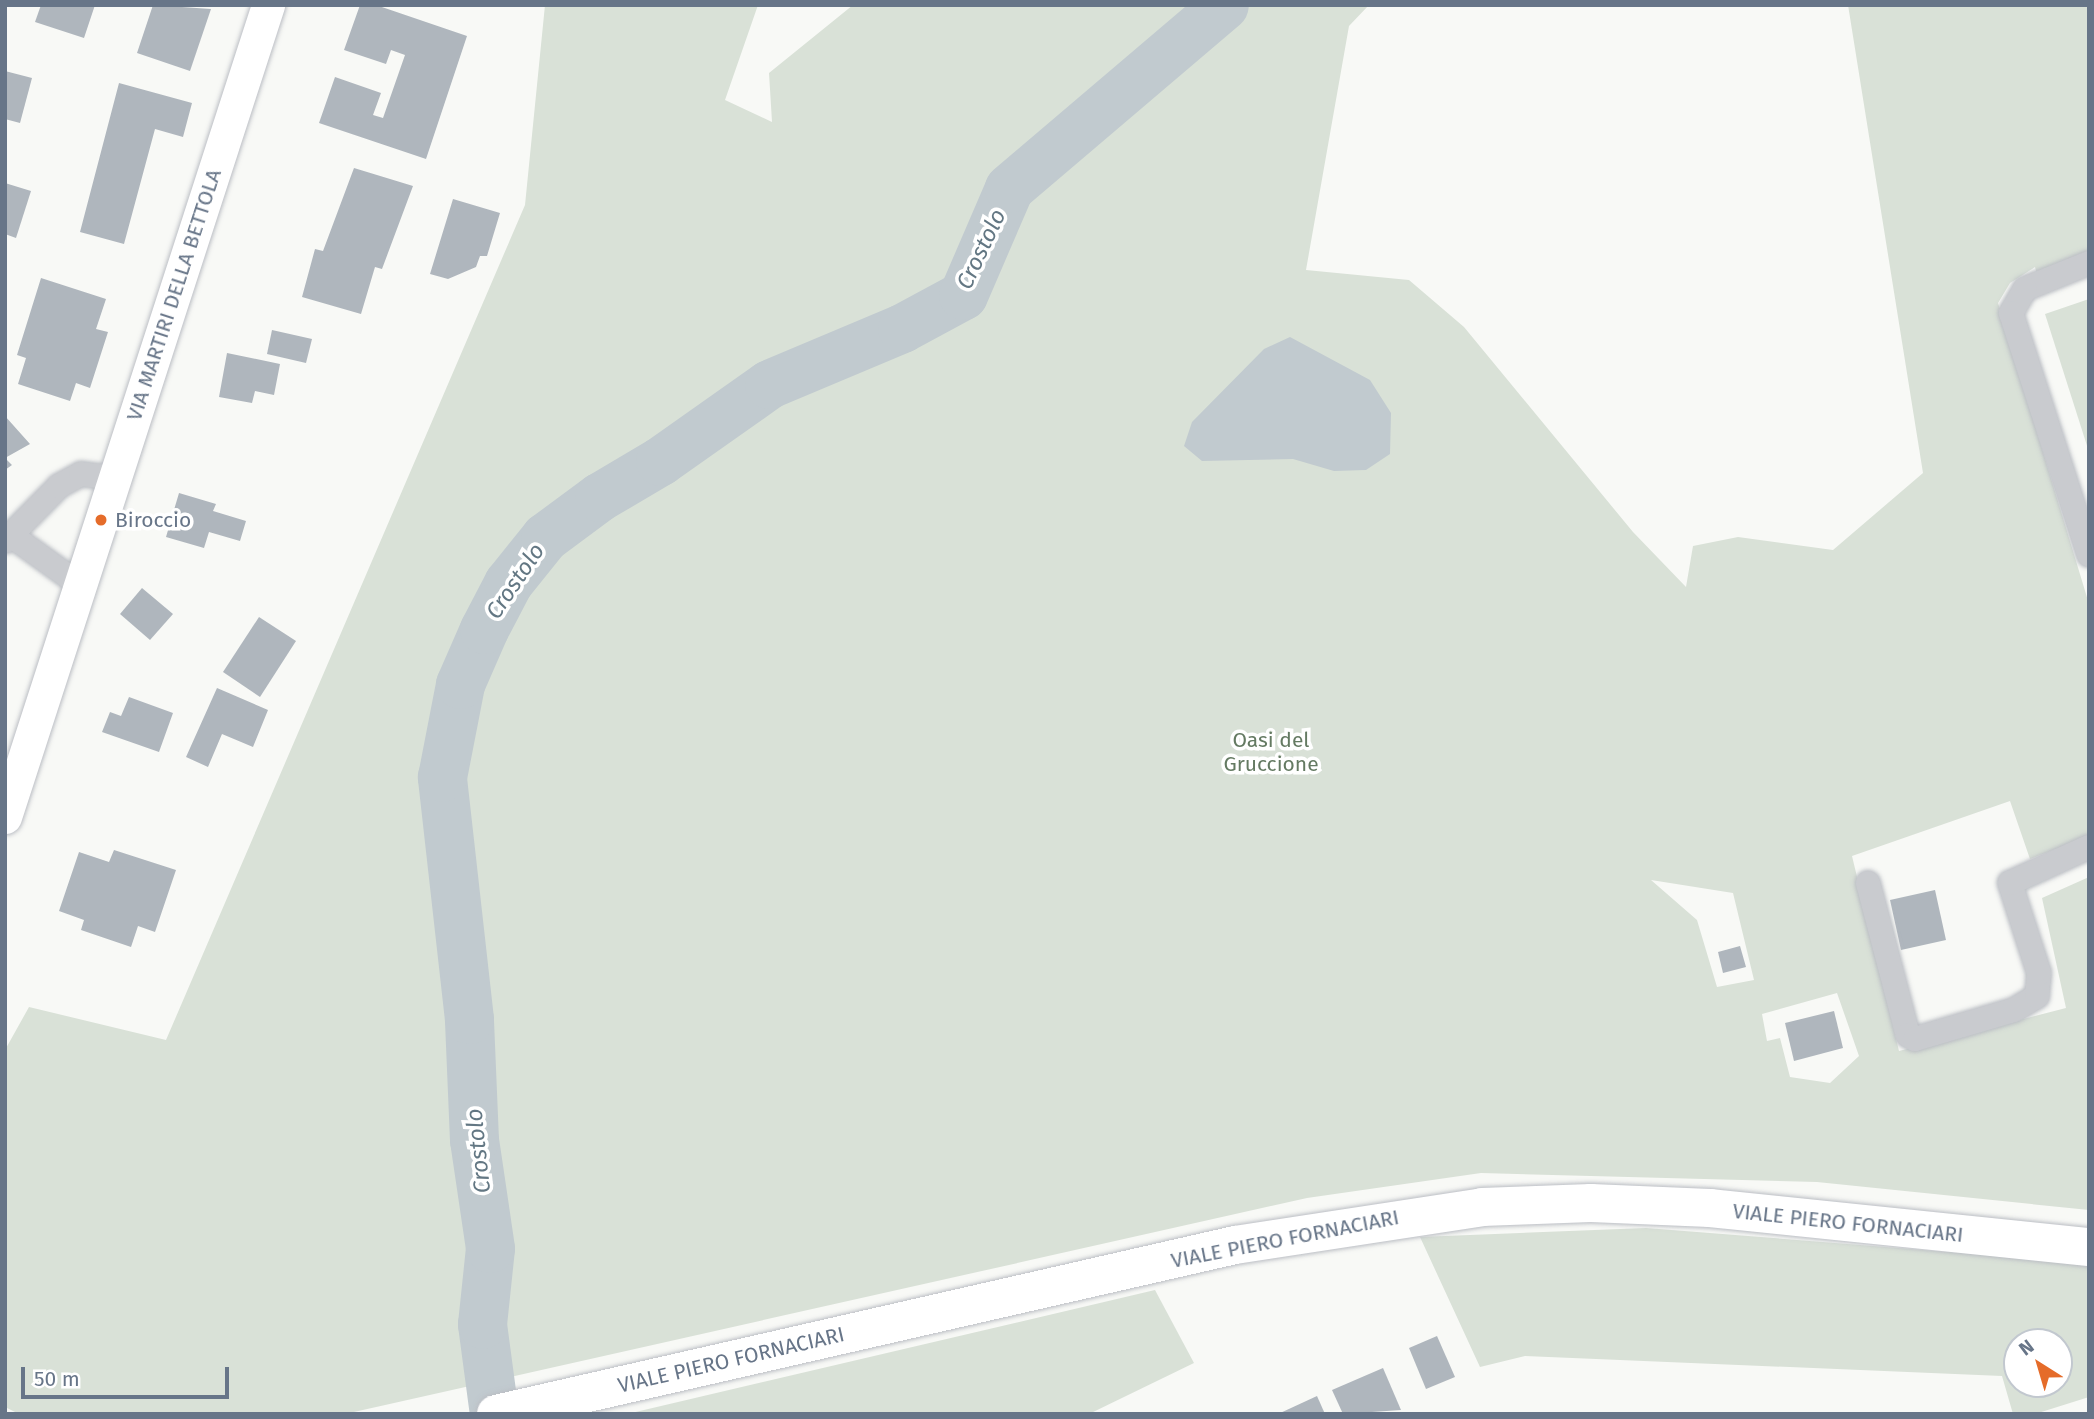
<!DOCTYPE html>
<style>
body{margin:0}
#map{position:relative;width:2094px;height:1419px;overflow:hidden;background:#f8f9f6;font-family:"Fira Sans",sans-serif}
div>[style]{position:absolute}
.green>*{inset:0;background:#d9e1d7}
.water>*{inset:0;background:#c1cacf}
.river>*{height:49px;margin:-24.5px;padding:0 24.5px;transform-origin:24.5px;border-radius:24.5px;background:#c1cacf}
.building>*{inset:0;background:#afb6bd}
.roads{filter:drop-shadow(0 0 2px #bbbec4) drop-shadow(0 0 2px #bbbec4)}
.street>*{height:24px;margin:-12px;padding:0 12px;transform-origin:12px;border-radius:12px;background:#c9cbcf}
.secondary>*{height:33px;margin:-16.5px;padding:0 16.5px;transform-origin:16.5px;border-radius:16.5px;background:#fff}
.primary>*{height:38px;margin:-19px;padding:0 19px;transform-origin:19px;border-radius:19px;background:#fff}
.dots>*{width:19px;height:19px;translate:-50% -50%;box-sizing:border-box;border:4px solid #fff;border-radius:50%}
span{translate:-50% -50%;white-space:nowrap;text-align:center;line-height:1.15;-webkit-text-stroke:7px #fff;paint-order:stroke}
.street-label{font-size:21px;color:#677588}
.poi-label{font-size:21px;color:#677588}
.left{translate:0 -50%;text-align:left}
.park-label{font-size:21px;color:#647a62}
.water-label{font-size:23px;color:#637783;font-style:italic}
.frame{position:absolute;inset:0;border:7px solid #677588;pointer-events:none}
.north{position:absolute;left:2003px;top:1328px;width:70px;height:70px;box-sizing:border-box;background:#fff;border:2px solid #c2c8cf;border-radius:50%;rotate:323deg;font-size:19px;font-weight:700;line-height:28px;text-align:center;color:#677588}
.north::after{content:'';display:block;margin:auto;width:24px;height:32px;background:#e56c2a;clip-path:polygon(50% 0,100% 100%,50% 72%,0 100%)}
.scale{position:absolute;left:21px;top:1367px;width:208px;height:32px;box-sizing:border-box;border:4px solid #677588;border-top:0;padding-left:9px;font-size:21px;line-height:24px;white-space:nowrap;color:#677588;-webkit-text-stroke:5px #fff;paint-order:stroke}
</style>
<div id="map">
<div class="green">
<i style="clip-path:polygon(evenodd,545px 5px,758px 5px,725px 100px,772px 122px,769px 73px,853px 5px,1369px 5px,1349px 26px,1306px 270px,1409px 280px,1464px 327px,1633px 532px,1686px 587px,1693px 546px,1738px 537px,1833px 550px,1923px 473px,1848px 5px,2089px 5px,2089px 265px,2039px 282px,2035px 267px,2010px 283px,1998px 303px,2089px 604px,2089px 836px,2030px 859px,2010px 801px,1852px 856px,1899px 1051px,2066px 1008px,2042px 898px,2089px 877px,2089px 1210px,1817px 1182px,1481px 1173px,1307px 1198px,345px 1414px,19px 1414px,5px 1407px,5px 1050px,29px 1007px,166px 1040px,525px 205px,545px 5px,1651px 880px,1733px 893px,1754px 980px,1717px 987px,1697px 920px,1651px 880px,545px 5px,1837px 993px,1859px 1056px,1830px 1083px,1790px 1077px,1780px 1038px,1767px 1041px,1762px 1014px,1837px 993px)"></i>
<i style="clip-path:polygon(2089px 299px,2089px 452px,2045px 314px)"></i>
<i style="clip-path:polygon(evenodd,1646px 1228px,2089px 1263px,2089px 1397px,2035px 1414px,2013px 1414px,2002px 1376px,1525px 1356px,1480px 1367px,1420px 1237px,1646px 1228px,2017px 1342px,2059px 1342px,2059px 1384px,2017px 1384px,2017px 1342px)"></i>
<i style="clip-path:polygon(1155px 1290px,1194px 1363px,1089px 1414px,627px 1414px)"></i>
</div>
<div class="water">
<i style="clip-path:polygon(1290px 337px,1370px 380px,1391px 413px,1390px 454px,1366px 470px,1334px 471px,1293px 459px,1202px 461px,1184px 446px,1192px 422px,1264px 349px)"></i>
</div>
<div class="river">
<i style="left:494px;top:1414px;width:91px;rotate:-97.6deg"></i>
<i style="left:482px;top:1324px;width:76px;rotate:-84deg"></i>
<i style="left:490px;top:1248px;width:109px;rotate:-98.4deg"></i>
<i style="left:474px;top:1140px;width:121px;rotate:-92.4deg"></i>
<i style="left:469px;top:1019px;width:244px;rotate:-96.4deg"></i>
<i style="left:442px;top:777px;width:95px;rotate:-79deg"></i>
<i style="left:460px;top:684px;width:60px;rotate:-66.4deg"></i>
<i style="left:484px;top:629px;width:52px;rotate:-62.4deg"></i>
<i style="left:508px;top:583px;width:59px;rotate:-51.2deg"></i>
<i style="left:545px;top:537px;width:67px;rotate:-36.5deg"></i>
<i style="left:599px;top:497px;width:71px;rotate:-30.5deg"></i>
<i style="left:660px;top:461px;width:133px;rotate:-35.2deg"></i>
<i style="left:769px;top:384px;width:144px;rotate:-22.8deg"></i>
<i style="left:902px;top:328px;width:69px;rotate:-28.4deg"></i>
<i style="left:963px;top:295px;width:116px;rotate:-66.7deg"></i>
<i style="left:1009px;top:188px;width:282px;rotate:-40.4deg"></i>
</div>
<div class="building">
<i style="clip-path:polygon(41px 5px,95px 5px,84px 38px,35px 22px)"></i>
<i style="clip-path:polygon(153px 5px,211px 9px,190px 71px,137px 53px)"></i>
<i style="clip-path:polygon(360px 5px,376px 5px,467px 36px,426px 159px,319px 123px,335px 77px,381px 93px,373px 115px,383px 118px,405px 55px,391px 50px,386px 64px,344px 50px)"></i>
<i style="clip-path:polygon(5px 71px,32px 78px,20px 123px,5px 119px)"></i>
<i style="clip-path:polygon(119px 83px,192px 103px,183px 137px,155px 129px,124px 244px,80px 232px)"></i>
<i style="clip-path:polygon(354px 168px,413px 186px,382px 269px,375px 267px,361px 314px,302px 297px,315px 249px,323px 251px)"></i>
<i style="clip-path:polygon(5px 183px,31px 191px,16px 238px,5px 234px)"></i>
<i style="clip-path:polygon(453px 199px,500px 213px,487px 256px,480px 256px,476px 267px,448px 279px,430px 274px)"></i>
<i style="clip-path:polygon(41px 278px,106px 299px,96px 329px,108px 332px,90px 388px,76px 383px,70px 401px,18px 384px,26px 358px,17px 355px)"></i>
<i style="clip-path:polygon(272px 330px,312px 339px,306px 363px,267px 354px)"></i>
<i style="clip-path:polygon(227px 353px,280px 364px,274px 395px,255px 391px,252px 403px,219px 397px)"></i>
<i style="clip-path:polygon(5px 416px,30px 444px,5px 458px,12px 465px,5px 470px)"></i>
<i style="clip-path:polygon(179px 493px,216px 504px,213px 511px,246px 521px,240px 541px,209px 532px,204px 548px,166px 537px)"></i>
<i style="clip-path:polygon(142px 588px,173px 614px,150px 640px,120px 614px)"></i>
<i style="clip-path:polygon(259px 617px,296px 641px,260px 697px,223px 672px)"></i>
<i style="clip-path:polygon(217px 688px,268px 710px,253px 747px,222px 734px,208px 767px,186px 757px)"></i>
<i style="clip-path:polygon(129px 697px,173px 713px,159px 752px,102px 732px,110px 712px,121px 716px)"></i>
<i style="clip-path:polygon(114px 850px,176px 870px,155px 932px,138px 926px,131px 947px,81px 930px,84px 920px,59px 911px,79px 852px,109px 862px)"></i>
<i style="clip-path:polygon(1935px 890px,1946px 940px,1901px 950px,1890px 900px)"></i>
<i style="clip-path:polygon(1740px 946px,1746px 967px,1723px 973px,1718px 952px)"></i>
<i style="clip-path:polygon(1834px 1011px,1843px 1048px,1794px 1061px,1785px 1023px)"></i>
<i style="clip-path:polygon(1437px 1336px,1455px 1377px,1426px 1389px,1409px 1348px)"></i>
<i style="clip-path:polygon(1383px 1368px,1401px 1410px,1343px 1414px,1332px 1390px)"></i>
<i style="clip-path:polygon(1317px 1396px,1325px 1414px,1278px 1414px)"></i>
</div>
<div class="roads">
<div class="street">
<i style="left:2089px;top:263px;width:69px;rotate:157.9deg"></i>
<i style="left:2025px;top:289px;width:28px;rotate:120deg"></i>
<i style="left:2011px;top:313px;width:254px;rotate:72.1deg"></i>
<i style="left:12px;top:536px;width:84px;rotate:35.8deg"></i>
<i style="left:5px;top:541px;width:77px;rotate:-45.5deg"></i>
<i style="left:59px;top:486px;width:25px;rotate:-29deg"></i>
<i style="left:81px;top:474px;width:34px;rotate:7deg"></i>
<i style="left:1868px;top:883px;width:157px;rotate:75.3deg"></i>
<i style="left:1908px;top:1035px;width:8px;rotate:30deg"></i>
<i style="left:1915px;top:1039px;width:103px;rotate:-16.3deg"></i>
<i style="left:2014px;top:1010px;width:27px;rotate:-31deg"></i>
<i style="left:2037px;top:996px;width:23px;rotate:-85deg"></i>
<i style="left:2039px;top:973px;width:95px;rotate:-107.9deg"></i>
<i style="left:2010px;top:883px;width:87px;rotate:-24.5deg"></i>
</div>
<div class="secondary">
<i style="left:5px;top:817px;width:854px;rotate:-72.05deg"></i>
</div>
<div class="primary">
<i style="left:496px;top:1414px;width:758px;rotate:-12.88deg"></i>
<i style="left:1235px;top:1245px;width:250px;rotate:-8.7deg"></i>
<i style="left:1482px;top:1207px;width:109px;rotate:-2.1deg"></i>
<i style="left:1591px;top:1203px;width:119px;rotate:2.4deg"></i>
<i style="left:1710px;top:1208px;width:381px;rotate:5.9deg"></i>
</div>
</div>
<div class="dots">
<i style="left:101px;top:520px;background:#e56c2a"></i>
</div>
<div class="street-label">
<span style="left:174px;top:295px;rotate:-72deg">VIA MARTIRI DELLA BETTOLA</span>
<span style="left:1848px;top:1223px;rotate:6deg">VIALE PIERO FORNACIARI</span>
<span style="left:1285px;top:1239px;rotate:-11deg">VIALE PIERO FORNACIARI</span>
<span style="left:731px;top:1360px;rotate:-13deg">VIALE PIERO FORNACIARI</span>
</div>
<div class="poi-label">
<span class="left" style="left:115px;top:520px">Biroccio</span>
</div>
<div class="park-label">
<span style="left:1271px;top:752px">Oasi del<br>Gruccione</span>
</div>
<div class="water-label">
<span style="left:981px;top:249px;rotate:-65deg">Crostolo</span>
<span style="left:515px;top:581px;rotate:-56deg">Crostolo</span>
<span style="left:478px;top:1151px;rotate:-96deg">Crostolo</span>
</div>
<div class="frame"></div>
<div class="north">N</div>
<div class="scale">50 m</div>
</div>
